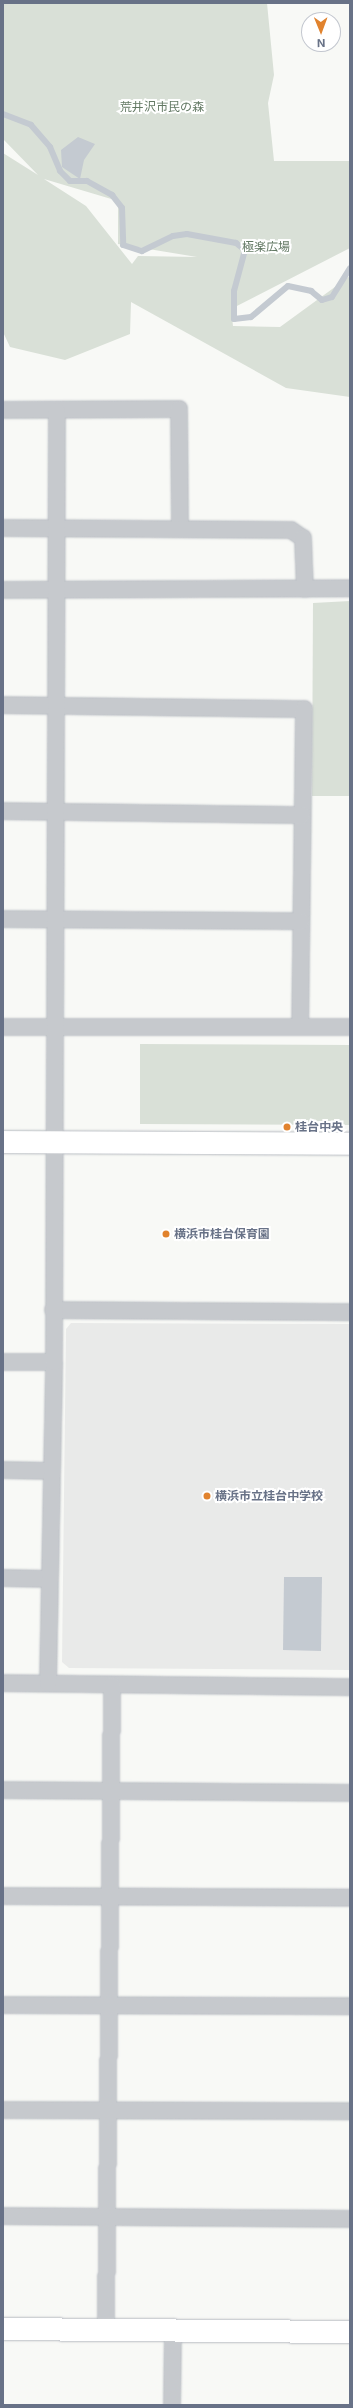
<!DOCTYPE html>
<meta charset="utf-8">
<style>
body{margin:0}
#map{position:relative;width:353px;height:2408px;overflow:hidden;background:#f8f9f6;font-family:Inter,"Noto Sans JP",sans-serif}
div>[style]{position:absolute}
.built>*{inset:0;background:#e9eae9}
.green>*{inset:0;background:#d9e0d7}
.water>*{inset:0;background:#c4cad1}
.stream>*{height:6px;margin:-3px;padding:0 3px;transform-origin:3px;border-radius:3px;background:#c4cad1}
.roads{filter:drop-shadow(0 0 1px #b8bcc2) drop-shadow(0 0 1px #b8bcc2)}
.street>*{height:16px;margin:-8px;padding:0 8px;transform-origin:8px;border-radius:8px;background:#c6c9cd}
.secondary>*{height:22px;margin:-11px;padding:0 11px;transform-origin:11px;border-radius:11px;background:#fff}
.dots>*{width:11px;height:11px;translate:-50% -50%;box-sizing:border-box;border:2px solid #fff;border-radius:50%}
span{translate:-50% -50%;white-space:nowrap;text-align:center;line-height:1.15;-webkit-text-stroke:4px #fff;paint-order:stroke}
.park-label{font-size:12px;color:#637964}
.poi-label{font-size:12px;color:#687287;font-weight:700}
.left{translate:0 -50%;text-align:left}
.frame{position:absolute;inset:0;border:4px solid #687287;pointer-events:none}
.north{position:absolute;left:301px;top:12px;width:40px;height:40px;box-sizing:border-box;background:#fff;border:1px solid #c3c7cf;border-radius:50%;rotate:179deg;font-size:11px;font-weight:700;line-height:16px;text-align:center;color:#687287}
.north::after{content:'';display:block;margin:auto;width:14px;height:18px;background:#e1832e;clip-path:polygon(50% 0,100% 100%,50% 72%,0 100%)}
</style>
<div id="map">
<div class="built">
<i style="clip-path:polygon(71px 1323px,350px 1324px,350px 1670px,69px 1668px,62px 1662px,66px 1329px)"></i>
</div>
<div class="green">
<i style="clip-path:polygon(evenodd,3px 3px,267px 3px,274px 75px,268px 103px,274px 161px,350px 161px,350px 248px,231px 309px,233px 326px,280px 327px,350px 276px,350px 397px,286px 388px,131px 302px,130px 334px,65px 360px,10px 347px,3px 332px,3px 153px,38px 175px,3px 139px,3px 3px,44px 179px,118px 201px,118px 244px,197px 257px,138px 256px,132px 264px,86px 206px,44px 179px)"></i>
<i style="clip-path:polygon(350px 601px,350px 796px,312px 796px,313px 603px)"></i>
<i style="clip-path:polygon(140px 1044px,350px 1045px,350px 1125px,140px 1124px)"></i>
</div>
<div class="water">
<i style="clip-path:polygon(78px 137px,95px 144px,84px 160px,80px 179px,62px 167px,61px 150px)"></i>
<i style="clip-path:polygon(284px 1577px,322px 1577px,321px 1651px,283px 1650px)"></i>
</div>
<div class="stream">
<i style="left:3px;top:114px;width:30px;rotate:21deg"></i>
<i style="left:31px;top:125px;width:29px;rotate:49deg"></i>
<i style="left:50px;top:147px;width:26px;rotate:67deg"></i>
<i style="left:60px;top:171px;width:14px;rotate:45deg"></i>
<i style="left:70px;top:181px;width:17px"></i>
<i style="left:87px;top:181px;width:29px;rotate:29deg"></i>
<i style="left:112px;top:195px;width:16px;rotate:52deg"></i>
<i style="left:122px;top:208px;width:37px;rotate:88deg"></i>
<i style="left:123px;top:245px;width:20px;rotate:18deg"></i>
<i style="left:142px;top:251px;width:34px;rotate:-26deg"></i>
<i style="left:173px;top:236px;width:14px;rotate:-8deg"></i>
<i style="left:187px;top:234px;width:50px;rotate:10.4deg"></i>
<i style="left:236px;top:243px;width:11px;rotate:38deg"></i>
<i style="left:245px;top:250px;width:42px;rotate:105deg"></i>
<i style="left:234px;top:291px;width:28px;rotate:90deg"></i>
<i style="left:234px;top:319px;width:17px;rotate:-7deg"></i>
<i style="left:251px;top:317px;width:48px;rotate:-40deg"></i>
<i style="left:288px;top:286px;width:24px;rotate:12deg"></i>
<i style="left:311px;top:291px;width:14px;rotate:39deg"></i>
<i style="left:322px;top:300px;width:10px;rotate:-17deg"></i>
<i style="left:332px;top:297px;width:34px;rotate:-58deg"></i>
</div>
<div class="roads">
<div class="street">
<i style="left:3px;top:410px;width:176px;rotate:-0.3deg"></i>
<i style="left:179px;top:409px;width:120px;rotate:89.5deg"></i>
<i style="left:3px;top:528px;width:288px;rotate:0.4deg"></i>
<i style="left:291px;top:530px;width:14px;rotate:34deg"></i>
<i style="left:303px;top:538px;width:51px;rotate:87.8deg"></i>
<i style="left:3px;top:590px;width:347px;rotate:-0.3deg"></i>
<i style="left:3px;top:705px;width:301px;rotate:0.8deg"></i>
<i style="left:304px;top:709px;width:316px;rotate:90.7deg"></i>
<i style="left:3px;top:811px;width:299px;rotate:0.8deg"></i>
<i style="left:3px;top:919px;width:298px;rotate:0.4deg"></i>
<i style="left:3px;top:1027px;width:347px"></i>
<i style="left:53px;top:1310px;width:297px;rotate:0.4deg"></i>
<i style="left:3px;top:1362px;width:51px"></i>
<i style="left:3px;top:1470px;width:48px;rotate:1.2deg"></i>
<i style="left:3px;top:1578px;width:47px;rotate:1.2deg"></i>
<i style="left:3px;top:1683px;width:347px;rotate:0.7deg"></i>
<i style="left:48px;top:1683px;width:321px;rotate:-88.9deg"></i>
<i style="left:54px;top:1362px;width:951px;rotate:-89.82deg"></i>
<i style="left:3px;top:1790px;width:347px;rotate:0.5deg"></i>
<i style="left:3px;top:1896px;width:347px;rotate:0.3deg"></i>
<i style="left:3px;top:2005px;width:347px;rotate:0.2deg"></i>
<i style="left:3px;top:2110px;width:347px;rotate:0.2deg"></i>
<i style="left:3px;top:2216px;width:347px;rotate:0.5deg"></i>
<i style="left:106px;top:2330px;width:645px;rotate:-89.47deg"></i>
<i style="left:172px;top:2405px;width:74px;rotate:-89.2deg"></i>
</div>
<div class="secondary">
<i style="left:3px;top:1142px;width:347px;rotate:0.3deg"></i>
<i style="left:3px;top:2329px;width:347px;rotate:0.5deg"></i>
</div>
</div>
<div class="dots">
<i style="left:287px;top:1127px;background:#e1832e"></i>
<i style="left:166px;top:1234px;background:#e1832e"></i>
<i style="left:207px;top:1496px;background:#e1832e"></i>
</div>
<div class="park-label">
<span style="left:162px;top:107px">荒井沢市民の森</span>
<span style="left:266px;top:247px">極楽広場</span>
</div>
<div class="poi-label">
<span class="left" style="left:295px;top:1127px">桂台中央</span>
<span class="left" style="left:174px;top:1234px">横浜市桂台保育園</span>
<span class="left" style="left:215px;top:1496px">横浜市立桂台中学校</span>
</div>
<div class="frame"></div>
<div class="north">N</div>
</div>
